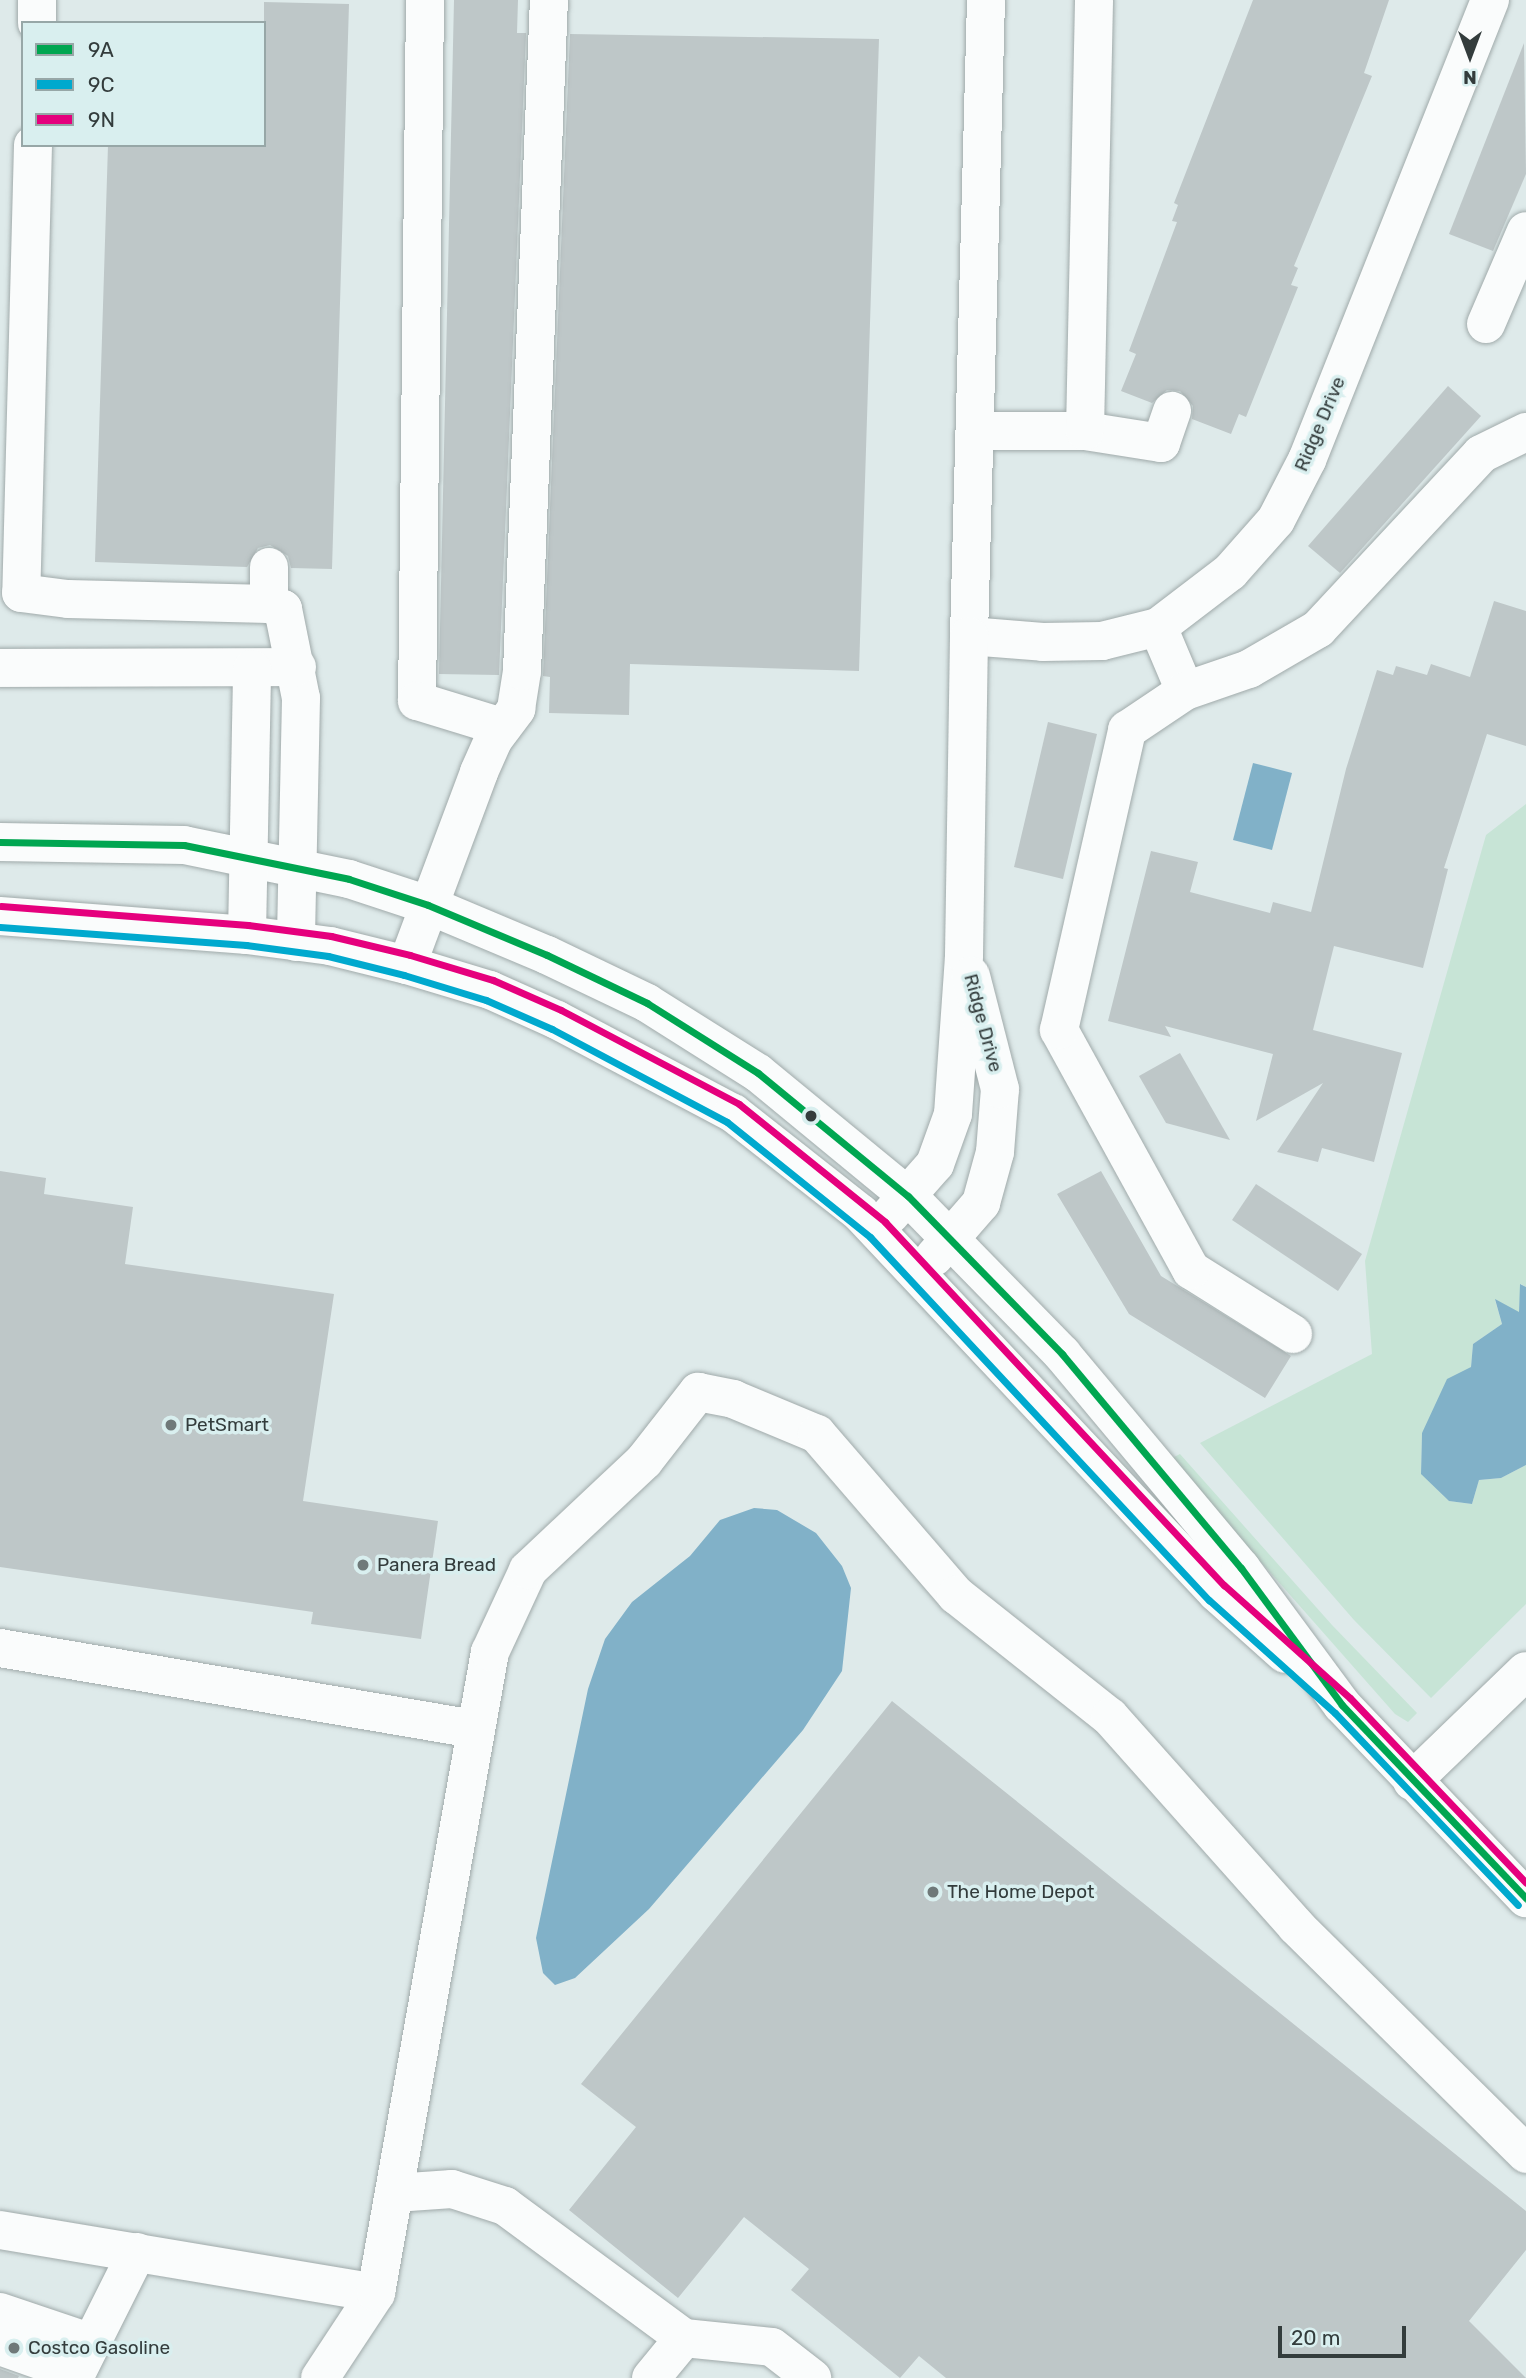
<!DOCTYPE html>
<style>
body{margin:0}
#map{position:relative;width:1526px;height:2378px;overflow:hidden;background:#deeaea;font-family:Rubik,sans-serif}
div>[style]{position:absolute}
.green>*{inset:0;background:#c7e4d6}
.water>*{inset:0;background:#81b1c8}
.building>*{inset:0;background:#bec7c8}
.roads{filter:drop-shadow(0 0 2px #a0aaaa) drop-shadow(0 0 2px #a0aaaa)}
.minor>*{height:38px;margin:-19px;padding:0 19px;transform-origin:19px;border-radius:19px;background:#fafcfc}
.bus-1>*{height:7px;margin:-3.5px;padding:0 3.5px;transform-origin:3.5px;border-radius:3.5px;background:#00a651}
.bus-2>*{height:7px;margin:-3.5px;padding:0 3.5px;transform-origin:3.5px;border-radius:3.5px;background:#00a9ce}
.bus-3>*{height:7px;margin:-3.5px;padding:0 3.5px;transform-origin:3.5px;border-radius:3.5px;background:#e5007d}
.dots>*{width:19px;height:19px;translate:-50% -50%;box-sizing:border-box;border:4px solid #d9efef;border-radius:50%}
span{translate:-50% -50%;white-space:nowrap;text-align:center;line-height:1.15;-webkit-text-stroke:7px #d9efef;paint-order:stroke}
.street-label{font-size:19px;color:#333c3c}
.poi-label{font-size:19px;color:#333c3c}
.left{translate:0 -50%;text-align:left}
.legend{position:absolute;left:21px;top:21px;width:245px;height:126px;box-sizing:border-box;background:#d9efef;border:2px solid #97a7a7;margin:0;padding:9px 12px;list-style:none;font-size:21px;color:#333c3c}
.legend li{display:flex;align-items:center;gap:14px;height:35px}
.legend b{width:35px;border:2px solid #97a7a7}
.north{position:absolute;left:1435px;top:21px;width:70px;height:70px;-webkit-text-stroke:5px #d9efef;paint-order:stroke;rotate:180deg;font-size:19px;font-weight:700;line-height:28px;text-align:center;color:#333c3c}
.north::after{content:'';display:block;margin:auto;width:24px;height:32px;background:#333c3c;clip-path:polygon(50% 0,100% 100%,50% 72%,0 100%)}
.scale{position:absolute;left:1278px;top:2326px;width:128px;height:32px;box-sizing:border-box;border:4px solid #333c3c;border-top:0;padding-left:9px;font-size:21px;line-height:24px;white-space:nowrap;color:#333c3c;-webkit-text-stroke:5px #d9efef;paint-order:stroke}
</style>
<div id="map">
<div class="green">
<i style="clip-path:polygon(1526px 804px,1526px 1287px,1521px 1284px,1519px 1313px,1495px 1300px,1502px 1324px,1473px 1344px,1471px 1367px,1422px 1433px,1421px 1473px,1449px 1501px,1472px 1504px,1479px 1480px,1501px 1478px,1526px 1465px,1526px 1604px,1431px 1698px,1354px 1620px,1200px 1443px,1372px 1354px,1365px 1261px,1486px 835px)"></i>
<i style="clip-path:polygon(1180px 1454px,1332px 1625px,1417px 1713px,1408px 1722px,1395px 1714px,1170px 1459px)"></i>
</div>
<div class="water">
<i style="clip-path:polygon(1253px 763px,1292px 773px,1272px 850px,1233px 840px)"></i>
<i style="clip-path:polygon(1520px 1284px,1526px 1287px,1526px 1465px,1501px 1478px,1479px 1480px,1472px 1504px,1449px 1501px,1421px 1474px,1422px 1433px,1447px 1379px,1471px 1367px,1473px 1344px,1502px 1324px,1495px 1299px,1519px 1312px)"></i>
<i style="clip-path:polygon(754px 1508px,777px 1510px,816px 1533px,842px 1566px,851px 1588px,842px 1671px,803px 1730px,649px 1909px,575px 1978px,555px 1985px,543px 1973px,536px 1938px,588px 1689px,605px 1639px,632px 1602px,690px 1556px,720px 1520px)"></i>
</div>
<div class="building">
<i style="clip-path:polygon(454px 0,518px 0,517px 33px,526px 33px,499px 675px,439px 674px)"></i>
<i style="clip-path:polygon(1253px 0,1389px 0,1364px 73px,1372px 76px,1294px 266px,1298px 268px,1291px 285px,1298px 287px,1246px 417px,1239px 414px,1231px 434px,1192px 419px,1193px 406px,1180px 391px,1167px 390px,1152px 403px,1121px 391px,1136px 354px,1129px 351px,1177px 222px,1172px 221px,1178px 205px,1174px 203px)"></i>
<i style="clip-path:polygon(264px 2px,349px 4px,332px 569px,291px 568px,288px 556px,270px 545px,258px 548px,247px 567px,95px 562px,108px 145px,264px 145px)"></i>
<i style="clip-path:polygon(570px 34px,879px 39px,859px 671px,630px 664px,629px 715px,549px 713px,550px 677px,543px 676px)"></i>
<i style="clip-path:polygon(1524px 43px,1526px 174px,1493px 251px,1449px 234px)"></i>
<i style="clip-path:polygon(1448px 386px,1481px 416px,1340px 573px,1308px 546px)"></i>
<i style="clip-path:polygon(1494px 601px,1526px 611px,1526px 746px,1487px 734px,1444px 868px,1448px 869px,1423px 968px,1334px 946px,1313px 1030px,1402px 1053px,1374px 1162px,1322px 1148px,1318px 1162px,1277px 1152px,1323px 1083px,1256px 1121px,1273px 1054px,1165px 1026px,1171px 1037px,1108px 1021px,1151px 851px,1198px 862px,1190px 892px,1270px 913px,1273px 902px,1311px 912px,1346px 769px,1377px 670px,1393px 675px,1396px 666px,1427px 675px,1431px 664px,1470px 677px)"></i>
<i style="clip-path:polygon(1048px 722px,1097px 734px,1063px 879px,1014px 867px)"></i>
<i style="clip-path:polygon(1180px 1053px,1230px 1140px,1166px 1123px,1139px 1076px)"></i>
<i style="clip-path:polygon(0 1171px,46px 1178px,44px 1194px,133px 1207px,125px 1264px,334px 1294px,303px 1501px,438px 1521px,421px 1639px,311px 1624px,313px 1612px,0 1567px)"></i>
<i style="clip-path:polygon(1101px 1171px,1161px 1276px,1291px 1356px,1265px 1398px,1129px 1314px,1057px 1194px)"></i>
<i style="clip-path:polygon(1256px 1184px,1362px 1254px,1338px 1291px,1232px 1220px)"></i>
<i style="clip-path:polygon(892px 1701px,1526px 2211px,1526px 2250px,1469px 2321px,1526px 2378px,946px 2378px,919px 2356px,900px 2378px,791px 2290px,809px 2269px,744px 2217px,678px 2298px,569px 2210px,636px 2127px,581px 2084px)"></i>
<i style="clip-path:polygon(0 2369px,19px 2376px,18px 2378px,0 2378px)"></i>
</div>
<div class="roads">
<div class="minor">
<i style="left:425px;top:0;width:701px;rotate:90.65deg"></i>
<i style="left:417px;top:701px;width:89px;rotate:17deg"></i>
<i style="left:986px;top:0;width:636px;rotate:91.53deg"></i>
<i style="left:969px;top:636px;width:74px;rotate:4.6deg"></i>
<i style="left:1043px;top:642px;width:59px;rotate:-1deg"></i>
<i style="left:1102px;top:641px;width:58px;rotate:-14deg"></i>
<i style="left:1158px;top:627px;width:91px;rotate:-37.4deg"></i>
<i style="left:1230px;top:572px;width:69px;rotate:-48.5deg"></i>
<i style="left:1276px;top:520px;width:68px;rotate:-62.7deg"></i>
<i style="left:1307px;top:460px;width:495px;rotate:-68.3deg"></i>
<i style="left:37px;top:23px;width:23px;rotate:-90deg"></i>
<i style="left:33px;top:145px;width:448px;rotate:91.5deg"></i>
<i style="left:21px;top:593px;width:47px;rotate:7.3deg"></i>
<i style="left:68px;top:599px;width:201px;rotate:1.4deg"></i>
<i style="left:269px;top:604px;width:15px;rotate:20deg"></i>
<i style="left:283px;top:609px;width:91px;rotate:78.6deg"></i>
<i style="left:301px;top:698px;width:244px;rotate:91.2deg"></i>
<i style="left:1486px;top:324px;width:101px;rotate:-66.7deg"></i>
<i style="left:975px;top:431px;width:110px"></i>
<i style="left:1085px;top:431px;width:77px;rotate:9deg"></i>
<i style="left:1161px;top:443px;width:34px;rotate:-71deg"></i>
<i style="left:1085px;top:431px;width:431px;rotate:-88.8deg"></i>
<i style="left:269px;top:567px;width:37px;rotate:90deg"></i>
<i style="left:1158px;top:627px;width:69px;rotate:67.1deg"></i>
<i style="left:0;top:668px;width:297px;rotate:-0.2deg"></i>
<i style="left:0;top:842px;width:184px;rotate:0.9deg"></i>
<i style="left:184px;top:845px;width:168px;rotate:11.6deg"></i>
<i style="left:349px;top:879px;width:83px;rotate:18.2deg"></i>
<i style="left:428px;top:905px;width:129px;rotate:22.8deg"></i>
<i style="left:547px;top:955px;width:111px;rotate:25.6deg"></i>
<i style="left:647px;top:1003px;width:131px;rotate:32.2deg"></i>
<i style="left:758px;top:1073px;width:194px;rotate:39.4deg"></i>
<i style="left:908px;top:1196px;width:221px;rotate:45.7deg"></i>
<i style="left:1062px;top:1354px;width:279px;rotate:50.1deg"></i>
<i style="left:1241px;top:1568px;width:170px;rotate:53.6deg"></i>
<i style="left:1342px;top:1705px;width:267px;rotate:46.4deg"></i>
<i style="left:0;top:916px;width:248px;rotate:4.4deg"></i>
<i style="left:247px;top:935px;width:84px;rotate:7.5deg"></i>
<i style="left:330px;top:946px;width:79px;rotate:13.9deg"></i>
<i style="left:407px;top:965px;width:87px;rotate:16.8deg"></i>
<i style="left:490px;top:990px;width:73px;rotate:24.1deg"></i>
<i style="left:557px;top:1020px;width:199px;rotate:27.9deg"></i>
<i style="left:733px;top:1113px;width:162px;rotate:38.2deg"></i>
<i style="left:860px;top:1213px;width:521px;rotate:46.79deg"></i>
<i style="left:1217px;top:1593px;width:91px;rotate:41.9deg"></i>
<i style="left:247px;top:935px;width:266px;rotate:-88.9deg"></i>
<i style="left:407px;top:965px;width:206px;rotate:-69.5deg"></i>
<i style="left:479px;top:772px;width:35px;rotate:-66deg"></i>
<i style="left:493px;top:740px;width:39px;rotate:-53deg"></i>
<i style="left:516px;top:709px;width:38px;rotate:-81deg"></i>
<i style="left:522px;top:671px;width:672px;rotate:-87.7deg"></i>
<i style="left:890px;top:1215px;width:68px;rotate:-48.6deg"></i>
<i style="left:935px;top:1164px;width:53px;rotate:-70.2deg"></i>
<i style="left:953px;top:1114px;width:159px;rotate:-86deg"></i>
<i style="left:964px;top:955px;width:319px;rotate:-89.1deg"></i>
<i style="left:934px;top:1257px;width:72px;rotate:-49deg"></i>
<i style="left:981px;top:1203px;width:53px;rotate:-74.6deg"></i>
<i style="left:995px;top:1152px;width:63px;rotate:-85.5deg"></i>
<i style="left:1000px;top:1089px;width:117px;rotate:-104.4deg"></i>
<i style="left:1293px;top:1334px;width:120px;rotate:-147.9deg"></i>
<i style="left:1191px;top:1270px;width:274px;rotate:-118.8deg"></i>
<i style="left:1059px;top:1030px;width:308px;rotate:-77.2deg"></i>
<i style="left:1127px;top:730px;width:70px;rotate:-33.9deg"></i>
<i style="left:1185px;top:691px;width:68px;rotate:-19deg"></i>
<i style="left:1249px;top:669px;width:80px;rotate:-30.1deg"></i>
<i style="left:1318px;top:629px;width:239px;rotate:-47deg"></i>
<i style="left:1481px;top:454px;width:50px;rotate:-26.1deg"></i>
<i style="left:0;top:1648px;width:482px;rotate:9.7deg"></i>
<i style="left:1412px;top:1781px;width:158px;rotate:-44deg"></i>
<i style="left:395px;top:2193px;width:57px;rotate:-4deg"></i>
<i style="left:452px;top:2189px;width:56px;rotate:17.8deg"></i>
<i style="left:505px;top:2206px;width:222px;rotate:36.4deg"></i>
<i style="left:684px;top:2338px;width:88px;rotate:5.8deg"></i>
<i style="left:772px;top:2347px;width:51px;rotate:37.8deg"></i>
<i style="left:0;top:2230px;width:381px;rotate:9.5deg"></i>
<i style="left:0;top:2312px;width:97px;rotate:18.6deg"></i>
<i style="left:0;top:2346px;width:81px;rotate:19.6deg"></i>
<i style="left:74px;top:2378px;width:141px;rotate:-63.4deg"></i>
<i style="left:320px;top:2378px;width:102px;rotate:-56.6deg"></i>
<i style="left:376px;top:2293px;width:651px;rotate:-79.92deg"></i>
<i style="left:490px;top:1652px;width:90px;rotate:-65.1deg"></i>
<i style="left:528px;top:1570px;width:159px;rotate:-43.2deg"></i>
<i style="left:644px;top:1461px;width:88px;rotate:-52deg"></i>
<i style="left:698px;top:1392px;width:36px;rotate:11deg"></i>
<i style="left:733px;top:1399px;width:91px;rotate:22.6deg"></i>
<i style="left:817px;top:1434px;width:213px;rotate:49.2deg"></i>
<i style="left:956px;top:1595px;width:196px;rotate:38.4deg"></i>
<i style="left:1110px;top:1717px;width:280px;rotate:48.3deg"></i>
<i style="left:1296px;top:1926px;width:324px;rotate:44.7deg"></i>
<i style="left:651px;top:2378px;width:52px;rotate:-50.5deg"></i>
</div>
</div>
<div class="bus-1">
<i style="left:0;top:842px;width:184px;rotate:0.9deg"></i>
<i style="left:184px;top:845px;width:168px;rotate:11.6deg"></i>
<i style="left:349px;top:879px;width:83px;rotate:18.2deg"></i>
<i style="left:428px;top:905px;width:129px;rotate:22.8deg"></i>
<i style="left:547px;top:955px;width:111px;rotate:25.6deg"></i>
<i style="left:647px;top:1003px;width:131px;rotate:32.2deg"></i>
<i style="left:758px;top:1073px;width:194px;rotate:39.4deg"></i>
<i style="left:908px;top:1196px;width:221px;rotate:45.7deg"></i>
<i style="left:1062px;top:1354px;width:279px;rotate:50.1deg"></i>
<i style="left:1241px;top:1568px;width:170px;rotate:53.6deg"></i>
<i style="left:1342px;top:1705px;width:267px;rotate:46.4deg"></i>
</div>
<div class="bus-2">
<i style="left:0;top:927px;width:247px;rotate:4.2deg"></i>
<i style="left:246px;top:945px;width:83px;rotate:7.6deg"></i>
<i style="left:328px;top:956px;width:78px;rotate:14deg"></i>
<i style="left:404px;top:975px;width:86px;rotate:17deg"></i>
<i style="left:486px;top:1000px;width:72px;rotate:23.7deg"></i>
<i style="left:552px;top:1029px;width:198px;rotate:28deg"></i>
<i style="left:727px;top:1122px;width:184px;rotate:38.8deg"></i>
<i style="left:870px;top:1237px;width:497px;rotate:47deg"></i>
<i style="left:1209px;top:1600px;width:169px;rotate:41.9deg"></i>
<i style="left:1335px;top:1713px;width:265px;rotate:46.4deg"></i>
</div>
<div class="bus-3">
<i style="left:1px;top:906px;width:248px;rotate:4.4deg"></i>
<i style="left:248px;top:925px;width:84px;rotate:7.5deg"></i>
<i style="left:331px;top:936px;width:81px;rotate:13.5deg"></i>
<i style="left:410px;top:955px;width:87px;rotate:16.8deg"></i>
<i style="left:493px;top:980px;width:74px;rotate:23.8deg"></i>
<i style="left:561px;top:1010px;width:201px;rotate:27.8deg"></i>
<i style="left:739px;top:1104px;width:188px;rotate:38.9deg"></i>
<i style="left:885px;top:1222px;width:497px;rotate:47deg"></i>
<i style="left:1224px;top:1585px;width:169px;rotate:41.9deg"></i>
<i style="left:1350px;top:1698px;width:255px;rotate:46.4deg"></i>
</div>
<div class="dots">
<i style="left:811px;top:1116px;background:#333c3c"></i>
<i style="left:171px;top:1425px;background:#6f7979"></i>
<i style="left:363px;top:1565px;background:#6f7979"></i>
<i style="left:933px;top:1892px;background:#6f7979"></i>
<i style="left:14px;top:2348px;background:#6f7979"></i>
</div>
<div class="street-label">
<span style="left:1320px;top:424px;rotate:-67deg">Ridge Drive</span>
<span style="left:983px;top:1023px;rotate:75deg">Ridge Drive</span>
</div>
<div class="poi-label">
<span class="left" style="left:185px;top:1425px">PetSmart</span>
<span class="left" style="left:377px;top:1565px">Panera Bread</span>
<span class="left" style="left:947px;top:1892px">The Home Depot</span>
<span class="left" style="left:28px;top:2348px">Costco Gasoline</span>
</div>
<ul class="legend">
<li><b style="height:9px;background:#00a651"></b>9A</li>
<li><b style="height:9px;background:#00a9ce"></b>9C</li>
<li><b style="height:9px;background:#e5007d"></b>9N</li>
</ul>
<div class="north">N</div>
<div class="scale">20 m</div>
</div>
